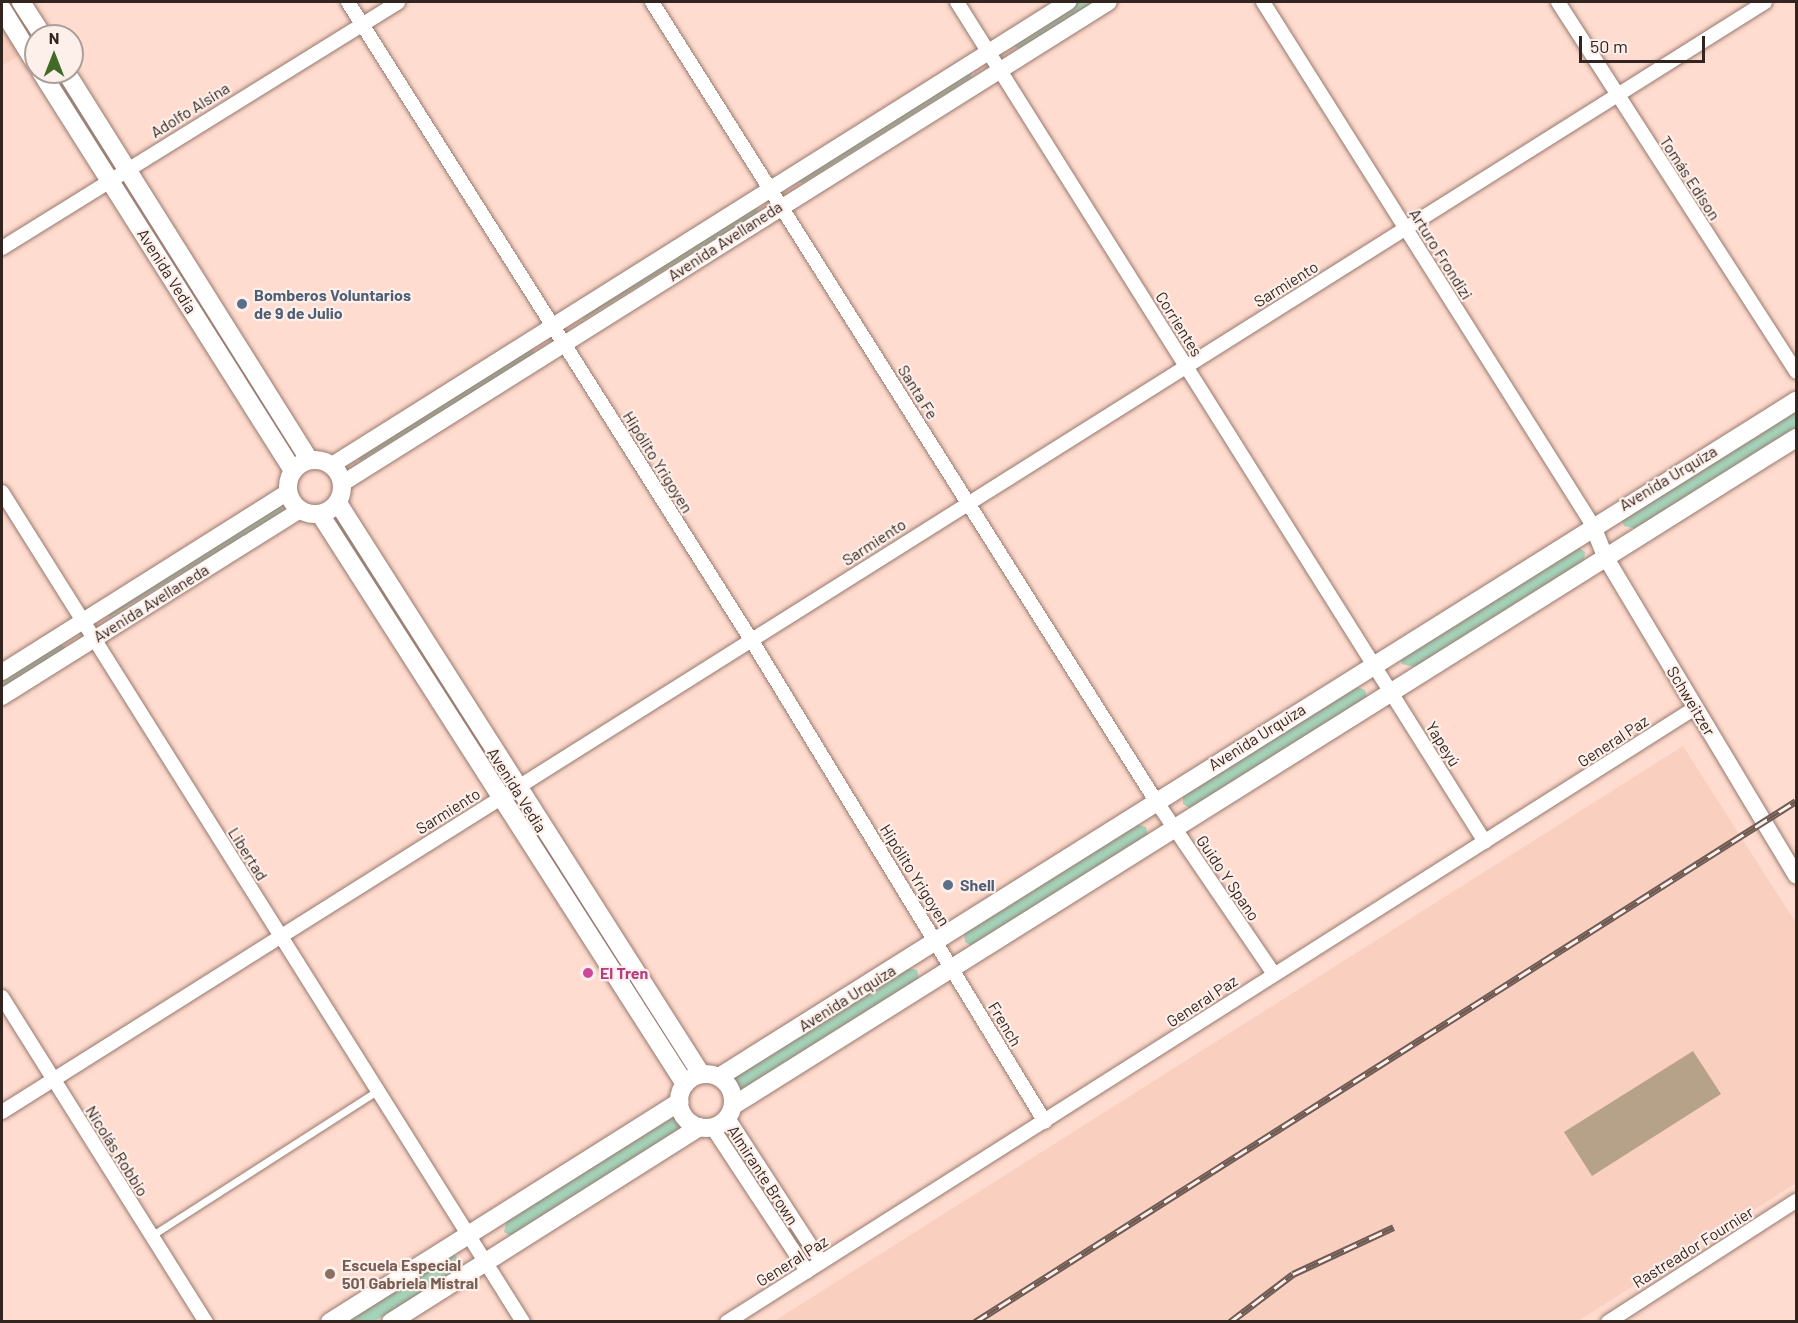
<!DOCTYPE html>
<meta charset="utf-8">
<style>
body{margin:0}
#map{position:relative;width:1798px;height:1323px;overflow:hidden;background:#ffdccf;font-family:Barlow,sans-serif}
div>[style]{position:absolute}
.built>*{inset:0;background:#f9cfc0}
.green>*{inset:0;background:#a4d4ba}
.building>*{inset:0;background:#b6a288}
.roads{filter:drop-shadow(0 0 2px #98796e) drop-shadow(0 0 2px #98796e)}
.service>*{height:7px;margin:-3.5px;padding:0 3.5px;transform-origin:3.5px;border-radius:3.5px;background:#fff}
.minor>*{height:14px;margin:-7px;padding:0 7px;transform-origin:7px;border-radius:7px;background:#fff}
.tertiary>*{height:16px;margin:-8px;padding:0 8px;transform-origin:8px;border-radius:8px;background:#fff}
.secondary>*{height:18px;margin:-9px;padding:0 9px;transform-origin:9px;border-radius:9px;background:#fff}
.secondary>.ring{margin:-9px;padding:0;box-sizing:content-box;background:none;border:18px solid #fff;border-radius:50%}
.rail>*{height:7px;margin-top:-3.5px;transform-origin:0;background:repeating-linear-gradient(90deg,#fdefe9 0 14px,#6e5b53 0 28px);box-sizing:border-box;border-block:2px solid #6e5b53}
.dots>*{width:16px;height:16px;translate:-50% -50%;box-sizing:border-box;border:3px solid #fdefe9;border-radius:50%}
span{translate:-50% -50%;white-space:nowrap;text-align:center;line-height:1.15;-webkit-text-stroke:4.5px #fdefe9;paint-order:stroke}
.street-label{font-size:16px;color:#322520}
.service-label{font-size:16px;color:#4e5e75;font-weight:700}
.left{translate:0 -50%;text-align:left}
.hotel-label{font-size:16px;color:#b23c85;font-weight:700}
.education-label{font-size:16px;color:#785e54;font-weight:700}
.frame{position:absolute;inset:0;border:3px solid #322520;pointer-events:none}
.north{position:absolute;left:24px;top:24px;width:60px;height:60px;box-sizing:border-box;background:#fdefe9;border:2px solid #ac9e99;border-radius:50%;rotate:0deg;font-size:16px;font-weight:700;line-height:24px;text-align:center;color:#322520}
.north::after{content:'';display:block;margin:auto;width:21px;height:27px;background:#416a26;clip-path:polygon(50% 0,100% 100%,50% 72%,0 100%)}
.scale{position:absolute;left:1579px;top:36px;width:126px;height:27px;box-sizing:border-box;border:3px solid #322520;border-top:0;padding-left:8px;font-size:18px;line-height:21px;white-space:nowrap;color:#322520;-webkit-text-stroke:4px #fdefe9;paint-order:stroke}
</style>
<div id="map">
<div class="built">
<i style="clip-path:polygon(2px 23px,21px 54px,2px 66px)"></i>
<i style="clip-path:polygon(1683px 746px,1796px 923px,1796px 1183px,1578px 1321px,773px 1322px)"></i>
</div>
<div class="green">
<i style="clip-path:polygon(1077px 2px,1095px 2px,1020px 49px,1014px 46px,1015px 40px)"></i>
<i style="clip-path:polygon(971px 70px,971px 78px,803px 183px,798px 181px)"></i>
<i style="clip-path:polygon(52px 72px,56px 72px,112px 161px,109px 163px)"></i>
<i style="clip-path:polygon(756px 207px,758px 213px,584px 319px,582px 317px)"></i>
<i style="clip-path:polygon(531px 348px,535px 355px,360px 461px,358px 457px)"></i>
<i style="clip-path:polygon(1796px 409px,1796px 429px,1637px 529px,1624px 526px,1622px 521px)"></i>
<i style="clip-path:polygon(280px 506px,284px 512px,109px 617px,108px 613px)"></i>
<i style="clip-path:polygon(334px 514px,496px 770px,331px 516px)"></i>
<i style="clip-path:polygon(1578px 547px,1585px 552px,1584px 561px,1415px 667px,1402px 664px,1400px 658px)"></i>
<i style="clip-path:polygon(60px 644px,67px 648px,2px 692px,2px 680px)"></i>
<i style="clip-path:polygon(1357px 687px,1365px 690px,1367px 698px,1191px 809px,1183px 804px,1183px 796px)"></i>
<i style="clip-path:polygon(526px 814px,687px 1070px,522px 816px)"></i>
<i style="clip-path:polygon(1138px 825px,1146px 827px,1148px 836px,972px 946px,965px 942px,964px 933px)"></i>
<i style="clip-path:polygon(908px 968px,917px 970px,919px 979px,742px 1089px,735px 1085px,734px 1077px)"></i>
<i style="clip-path:polygon(677px 1115px,686px 1117px,688px 1126px,511px 1236px,504px 1232px,507px 1219px)"></i>
<i style="clip-path:polygon(734px 1140px,806px 1250px,731px 1142px)"></i>
<i style="clip-path:polygon(453px 1254px,460px 1260px,459px 1269px,375px 1321px,341px 1322px)"></i>
</div>
<div class="building">
<i style="clip-path:polygon(1693px 1051px,1721px 1094px,1592px 1176px,1564px 1132px)"></i>
</div>
<div class="roads">
<div class="service">
<i style="left:151px;top:1236px;width:269px;rotate:-32.7deg"></i>
</div>
<div class="minor">
<i style="left:348px;top:2px;width:756px;rotate:57.7deg"></i>
<i style="left:752px;top:641px;width:563px;rotate:58.65deg"></i>
<i style="left:652px;top:2px;width:945px;rotate:57.76deg"></i>
<i style="left:1156px;top:801px;width:209px;rotate:55.7deg"></i>
<i style="left:957px;top:2px;width:992px;rotate:57.85deg"></i>
<i style="left:1263px;top:2px;width:617px;rotate:57.78deg"></i>
<i style="left:1558px;top:2px;width:440px;rotate:57.2deg"></i>
<i style="left:2px;top:248px;width:466px;rotate:-31.8deg"></i>
<i style="left:2px;top:492px;width:980px;rotate:57.88deg"></i>
<i style="left:2px;top:997px;width:384px;rotate:57.9deg"></i>
<i style="left:2px;top:1112px;width:2083px;rotate:-32.19deg"></i>
<i style="left:728px;top:1118px;width:171px;rotate:57.1deg"></i>
<i style="left:712px;top:1127px;width:173px;rotate:56.6deg"></i>
<i style="left:727px;top:1322px;width:1146px;rotate:-32.39deg"></i>
<i style="left:1608px;top:1322px;width:224px;rotate:-32.8deg"></i>
</div>
<div class="tertiary">
<i style="left:332px;top:465px;width:870px;rotate:-32.17deg"></i>
<i style="left:343px;top:483px;width:904px;rotate:-32.13deg"></i>
<i style="left:1592px;top:524px;width:37px;rotate:68deg"></i>
<i style="left:1606px;top:558px;width:370px;rotate:59.1deg"></i>
<i style="left:2px;top:672px;width:338px;rotate:-32.2deg"></i>
<i style="left:2px;top:697px;width:352px;rotate:-32.1deg"></i>
</div>
<div class="secondary">
<i style="left:21px;top:2px;width:40px;rotate:57.1deg"></i>
<i style="left:2px;top:9px;width:65px;rotate:58.3deg"></i>
<i style="left:41px;top:72px;width:472px;rotate:57.7deg"></i>
<i style="left:66px;top:72px;width:458px;rotate:57.9deg"></i>
<i class="ring" style="left:288px;top:460px;width:36px;height:36px"></i>
<i style="left:338px;top:503px;width:677px;rotate:57.55deg"></i>
<i style="left:320px;top:514px;width:677px;rotate:57.37deg"></i>
<i class="ring" style="left:679px;top:1074px;width:36px;height:36px"></i>
<i style="left:719px;top:1077px;width:1272px;rotate:-32.12deg"></i>
<i style="left:734px;top:1105px;width:1254px;rotate:-32.13deg"></i>
<i style="left:330px;top:1322px;width:413px;rotate:-32.2deg"></i>
<i style="left:391px;top:1322px;width:365px;rotate:-32.3deg"></i>
</div>
</div>
<div class="rail">
<i style="left:975px;top:1322px;width:972px;rotate:-32.4deg"></i>
<i style="left:1230px;top:1322px;width:79px;rotate:-37.3deg"></i>
<i style="left:1293px;top:1274px;width:111px;rotate:-25deg"></i>
</div>
<div class="dots">
<i style="left:242px;top:304px;background:#5c6f8a"></i>
<i style="left:948px;top:885px;background:#5c6f8a"></i>
<i style="left:588px;top:973px;background:#d1479c"></i>
<i style="left:330px;top:1274px;background:#8d6e63"></i>
</div>
<div class="street-label">
<span style="left:190px;top:110px;rotate:-32deg">Adolfo Alsina</span>
<span style="left:1690px;top:178px;rotate:57deg">Tomás Edison</span>
<span style="left:725px;top:241px;rotate:-33deg">Avenida Avellaneda</span>
<span style="left:1441px;top:254px;rotate:58deg">Arturo Frondizi</span>
<span style="left:167px;top:271px;rotate:58deg">Avenida Vedia</span>
<span style="left:1286px;top:284px;rotate:-32deg">Sarmiento</span>
<span style="left:1179px;top:324px;rotate:58deg">Corrientes</span>
<span style="left:918px;top:392px;rotate:58deg">Santa Fe</span>
<span style="left:658px;top:462px;rotate:58deg">Hipólito Yrigoyen</span>
<span style="left:1668px;top:478px;rotate:-31deg">Avenida Urquiza</span>
<span style="left:874px;top:542px;rotate:-33deg">Sarmiento</span>
<span style="left:151px;top:603px;rotate:-32deg">Avenida Avellaneda</span>
<span style="left:1691px;top:701px;rotate:59deg">Schweitzer</span>
<span style="left:1257px;top:737px;rotate:-32deg">Avenida Urquiza</span>
<span style="left:1613px;top:741px;rotate:-33deg">General Paz</span>
<span style="left:1443px;top:744px;rotate:58deg">Yapeyú</span>
<span style="left:517px;top:790px;rotate:58deg">Avenida Vedia</span>
<span style="left:448px;top:811px;rotate:-32deg">Sarmiento</span>
<span style="left:248px;top:854px;rotate:58deg">Libertad</span>
<span style="left:915px;top:875px;rotate:58deg">Hipólito Yrigoyen</span>
<span style="left:1228px;top:878px;rotate:56deg">Guido Y Spano</span>
<span style="left:847px;top:998px;rotate:-32deg">Avenida Urquiza</span>
<span style="left:1202px;top:1001px;rotate:-33deg">General Paz</span>
<span style="left:1005px;top:1024px;rotate:59deg">French</span>
<span style="left:117px;top:1151px;rotate:58deg">Nicolás Robbio</span>
<span style="left:763px;top:1175px;rotate:57deg">Almirante Brown</span>
<span style="left:1693px;top:1247px;rotate:-32deg">Rastreador Fournier</span>
<span style="left:792px;top:1261px;rotate:-32deg">General Paz</span>
</div>
<div class="service-label">
<span class="left" style="left:254px;top:304px">Bomberos Voluntarios<br>de 9 de Julio</span>
<span class="left" style="left:960px;top:885px">Shell</span>
</div>
<div class="hotel-label">
<span class="left" style="left:600px;top:973px">El Tren</span>
</div>
<div class="education-label">
<span class="left" style="left:342px;top:1274px">Escuela Especial<br>501 Gabriela Mistral</span>
</div>
<div class="frame"></div>
<div class="north">N</div>
<div class="scale">50 m</div>
</div>
